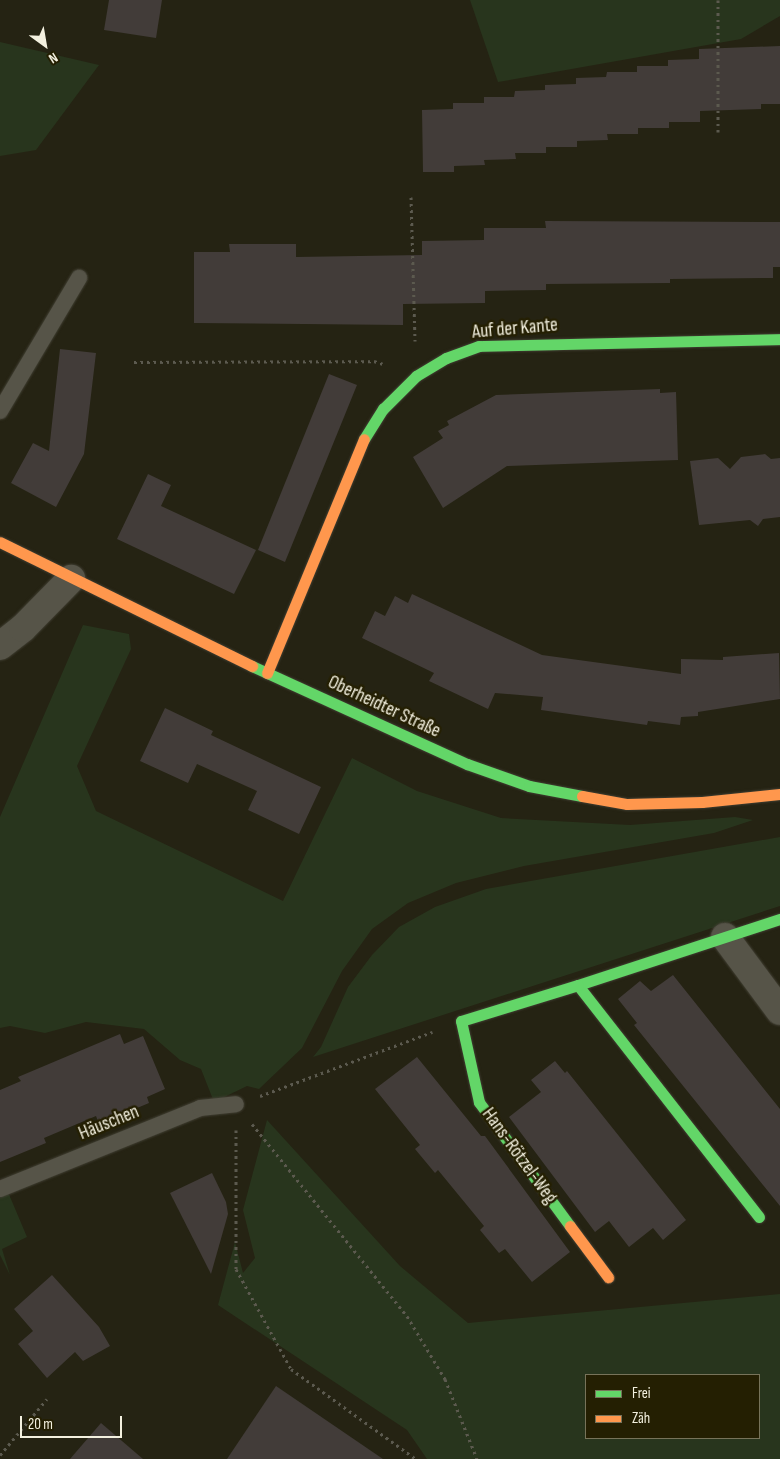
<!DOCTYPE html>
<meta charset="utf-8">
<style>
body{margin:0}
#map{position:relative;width:780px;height:1459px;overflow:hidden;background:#252313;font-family:"Sofia Sans Condensed",sans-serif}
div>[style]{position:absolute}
.green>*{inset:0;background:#28351d}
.building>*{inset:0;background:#423c39}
.path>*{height:3px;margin-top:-1.5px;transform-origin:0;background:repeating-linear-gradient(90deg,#5c5a4f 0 2.5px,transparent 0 6.5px)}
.roads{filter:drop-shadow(0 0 1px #403e32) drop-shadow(0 0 1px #403e32)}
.lane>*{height:16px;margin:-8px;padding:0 8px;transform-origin:8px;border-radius:8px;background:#565448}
.street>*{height:28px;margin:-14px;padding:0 14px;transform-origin:14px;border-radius:14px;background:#565448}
.fast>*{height:11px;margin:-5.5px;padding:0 5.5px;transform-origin:5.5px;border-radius:5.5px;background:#63d668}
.slow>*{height:11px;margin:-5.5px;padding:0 5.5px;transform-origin:5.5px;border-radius:5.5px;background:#ff974d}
span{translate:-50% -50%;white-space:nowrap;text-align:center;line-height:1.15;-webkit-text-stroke:5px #241f02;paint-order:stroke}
.street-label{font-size:19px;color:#f3f0df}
.legend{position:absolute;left:585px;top:1374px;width:175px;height:65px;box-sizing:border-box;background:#241f02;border:1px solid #77735a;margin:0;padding:6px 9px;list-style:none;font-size:15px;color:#f3f0df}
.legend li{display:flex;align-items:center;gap:10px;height:25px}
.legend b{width:25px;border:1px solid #77735a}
.north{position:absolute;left:20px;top:20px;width:50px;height:50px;-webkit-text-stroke:4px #241f02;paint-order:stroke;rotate:148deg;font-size:14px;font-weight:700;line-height:20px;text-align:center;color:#f3f0df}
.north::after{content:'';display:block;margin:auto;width:18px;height:22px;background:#f3f0df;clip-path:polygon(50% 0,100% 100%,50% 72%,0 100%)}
.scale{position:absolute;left:20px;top:1416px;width:102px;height:22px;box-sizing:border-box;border:2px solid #f3f0df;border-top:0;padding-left:6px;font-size:15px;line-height:18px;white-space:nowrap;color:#f3f0df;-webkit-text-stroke:4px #241f02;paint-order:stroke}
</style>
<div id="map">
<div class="green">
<i style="clip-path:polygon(470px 0,780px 0,780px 16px,741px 39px,498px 82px)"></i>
<i style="clip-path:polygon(0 42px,99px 65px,36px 150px,0 156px)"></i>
<i style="clip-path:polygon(83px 625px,129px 634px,131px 649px,77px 766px,96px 811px,283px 901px,352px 758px,417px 791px,501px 818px,630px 825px,735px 817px,753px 820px,714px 833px,524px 866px,456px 883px,408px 903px,372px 929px,342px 971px,302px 1048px,259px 1089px,247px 1086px,214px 1102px,201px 1069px,180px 1060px,144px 1029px,86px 1022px,45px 1033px,10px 1026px,0 1028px,0 817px)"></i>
<i style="clip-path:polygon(780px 837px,780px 906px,313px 1057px,321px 1047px,348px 987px,372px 955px,399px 927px,435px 907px,486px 889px)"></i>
<i style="clip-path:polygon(evenodd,267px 1120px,400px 1266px,468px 1323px,780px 1294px,780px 1459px,427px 1459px,407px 1430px,218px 1305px,235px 1242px,243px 1273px,255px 1258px,243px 1210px,267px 1120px,586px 1375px,759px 1375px,759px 1438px,586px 1438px,586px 1375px)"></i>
<i style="clip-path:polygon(8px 1192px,27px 1237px,2px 1249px,10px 1275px,0 1255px,0 1196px)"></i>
</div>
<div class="building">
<i style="clip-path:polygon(109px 0,162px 0,156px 38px,104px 30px)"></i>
<i style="clip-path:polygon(780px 46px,780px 104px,761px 104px,761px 109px,700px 111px,700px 122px,669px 122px,669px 128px,638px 128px,638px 134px,607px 134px,608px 140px,577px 141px,577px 147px,546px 147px,546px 153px,515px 153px,516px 159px,484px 160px,485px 165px,454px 166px,454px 172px,423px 172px,422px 110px,453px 109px,453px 103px,484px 103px,484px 97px,514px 97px,515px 91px,545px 90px,545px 85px,576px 84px,576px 78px,606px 77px,607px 72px,637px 72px,637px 66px,668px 66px,668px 60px,699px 59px,699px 49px)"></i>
<i style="clip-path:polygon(545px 221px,780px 222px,780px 267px,773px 267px,773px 278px,670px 279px,670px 283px,546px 284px,546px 290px,485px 291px,485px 303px,403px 304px,403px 325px,194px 323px,194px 252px,230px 252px,229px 244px,296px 244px,296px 257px,422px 255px,422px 241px,484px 240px,484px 228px,546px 228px)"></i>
<i style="clip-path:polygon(60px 349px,96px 353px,84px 454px,56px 507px,11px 483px,33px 443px,49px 451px)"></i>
<i style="clip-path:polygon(329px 374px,357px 385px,285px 562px,258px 550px)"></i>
<i style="clip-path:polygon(660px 389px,660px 393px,676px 392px,678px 460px,507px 466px,443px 508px,413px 457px,443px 438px,438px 431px,449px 425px,447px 421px,496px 395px)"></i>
<i style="clip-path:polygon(765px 454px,771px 459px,780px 458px,780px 517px,763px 519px,758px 526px,750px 520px,699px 525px,690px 461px,718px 458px,730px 469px,741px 457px)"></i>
<i style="clip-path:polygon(148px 474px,171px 485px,161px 506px,256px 550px,234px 594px,117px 539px)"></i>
<i style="clip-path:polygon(412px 594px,542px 655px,681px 674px,681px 659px,723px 660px,723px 657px,779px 653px,780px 699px,698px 712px,698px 716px,681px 717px,680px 725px,648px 721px,647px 725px,541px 710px,543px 697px,495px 693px,488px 709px,429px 681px,434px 673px,362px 638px,375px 611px,385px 616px,395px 596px,408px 603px)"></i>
<i style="clip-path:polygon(165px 708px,213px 731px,211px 735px,321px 787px,299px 834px,248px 810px,257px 791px,197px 764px,188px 783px,140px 761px)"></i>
<i style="clip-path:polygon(673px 975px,780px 1109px,780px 1206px,634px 1025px,637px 1023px,618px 999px,640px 981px,651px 991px)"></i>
<i style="clip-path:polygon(120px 1034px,124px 1044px,143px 1036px,165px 1089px,147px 1097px,149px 1103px,99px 1124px,96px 1116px,44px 1138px,46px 1143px,0 1162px,0 1090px,21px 1081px,18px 1077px)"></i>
<i style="clip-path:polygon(417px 1057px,481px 1136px,485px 1136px,570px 1252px,532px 1282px,505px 1249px,499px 1253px,480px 1230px,484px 1226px,438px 1170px,435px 1173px,415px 1149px,420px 1145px,375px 1089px)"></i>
<i style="clip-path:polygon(555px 1061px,565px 1073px,567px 1071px,686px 1220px,663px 1240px,653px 1228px,629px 1247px,609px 1221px,595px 1232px,509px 1117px,541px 1092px,531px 1080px)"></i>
<i style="clip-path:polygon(212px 1173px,226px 1202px,228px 1214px,211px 1274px,170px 1193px)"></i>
<i style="clip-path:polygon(52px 1275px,99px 1327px,110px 1346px,83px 1361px,75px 1352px,47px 1378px,18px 1344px,33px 1331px,14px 1309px)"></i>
<i style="clip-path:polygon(276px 1386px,383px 1459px,227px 1459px)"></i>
<i style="clip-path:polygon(101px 1423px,143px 1459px,70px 1459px)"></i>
</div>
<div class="path">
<i style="left:718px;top:0;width:132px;rotate:90deg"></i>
<i style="left:411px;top:197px;width:144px;rotate:88.4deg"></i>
<i style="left:134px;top:362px;width:240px;rotate:-0.2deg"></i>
<i style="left:374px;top:361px;width:9px;rotate:18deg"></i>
<i style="left:260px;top:1096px;width:184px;rotate:-20.4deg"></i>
<i style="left:252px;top:1124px;width:247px;rotate:51.1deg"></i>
<i style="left:407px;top:1316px;width:74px;rotate:58.9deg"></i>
<i style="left:445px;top:1379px;width:86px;rotate:68.2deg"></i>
<i style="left:236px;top:1130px;width:139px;rotate:90deg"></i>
<i style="left:236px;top:1269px;width:114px;rotate:61.2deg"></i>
<i style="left:291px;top:1369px;width:154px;rotate:35.8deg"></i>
<i style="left:0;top:1455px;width:73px;rotate:-50deg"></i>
</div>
<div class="roads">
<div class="lane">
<i style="left:0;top:411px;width:155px;rotate:-59.3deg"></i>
<i style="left:0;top:1189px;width:216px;rotate:-22deg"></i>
<i style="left:200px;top:1108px;width:36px;rotate:-6deg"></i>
</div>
<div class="street">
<i style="left:0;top:646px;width:29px;rotate:-38deg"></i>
<i style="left:23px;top:628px;width:69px;rotate:-45.6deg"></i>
<i style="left:725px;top:937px;width:92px;rotate:53.4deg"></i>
</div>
<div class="fast">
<i style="left:364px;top:439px;width:36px;rotate:-58deg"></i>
<i style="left:383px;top:409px;width:47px;rotate:-45deg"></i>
<i style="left:416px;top:376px;width:35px;rotate:-31deg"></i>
<i style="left:446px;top:358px;width:35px;rotate:-20deg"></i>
<i style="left:479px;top:346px;width:301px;rotate:-1.3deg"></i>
<i style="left:252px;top:666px;width:236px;rotate:24.5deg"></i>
<i style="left:467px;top:764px;width:66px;rotate:19.5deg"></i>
<i style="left:529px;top:786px;width:54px;rotate:10.7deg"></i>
<i style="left:759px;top:1217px;width:294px;rotate:-128deg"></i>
<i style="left:578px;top:985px;width:213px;rotate:-18.1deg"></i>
<i style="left:570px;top:1226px;width:154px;rotate:-126.3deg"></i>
<i style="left:479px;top:1102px;width:83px;rotate:-102.5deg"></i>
<i style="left:461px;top:1021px;width:122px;rotate:-17.1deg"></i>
</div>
<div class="slow">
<i style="left:0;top:542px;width:281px;rotate:26.2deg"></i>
<i style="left:267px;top:673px;width:253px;rotate:-67.5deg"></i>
<i style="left:582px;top:796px;width:46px;rotate:10.1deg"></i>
<i style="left:627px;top:804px;width:75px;rotate:-1.5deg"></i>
<i style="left:702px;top:802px;width:78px;rotate:-5.9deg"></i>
<i style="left:570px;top:1226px;width:64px;rotate:53.3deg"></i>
</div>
</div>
<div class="street-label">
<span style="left:515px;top:329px;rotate:-5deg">Auf der Kante</span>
<span style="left:384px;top:707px;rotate:25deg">Oberheidter Straße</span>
<span style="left:109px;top:1123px;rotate:-22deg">Häuschen</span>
<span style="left:519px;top:1156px;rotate:54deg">Hans-Rötzel-Weg</span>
</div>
<ul class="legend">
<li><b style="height:6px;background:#63d668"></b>Frei</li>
<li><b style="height:6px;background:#ff974d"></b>Zäh</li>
</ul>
<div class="north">N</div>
<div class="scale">20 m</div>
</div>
